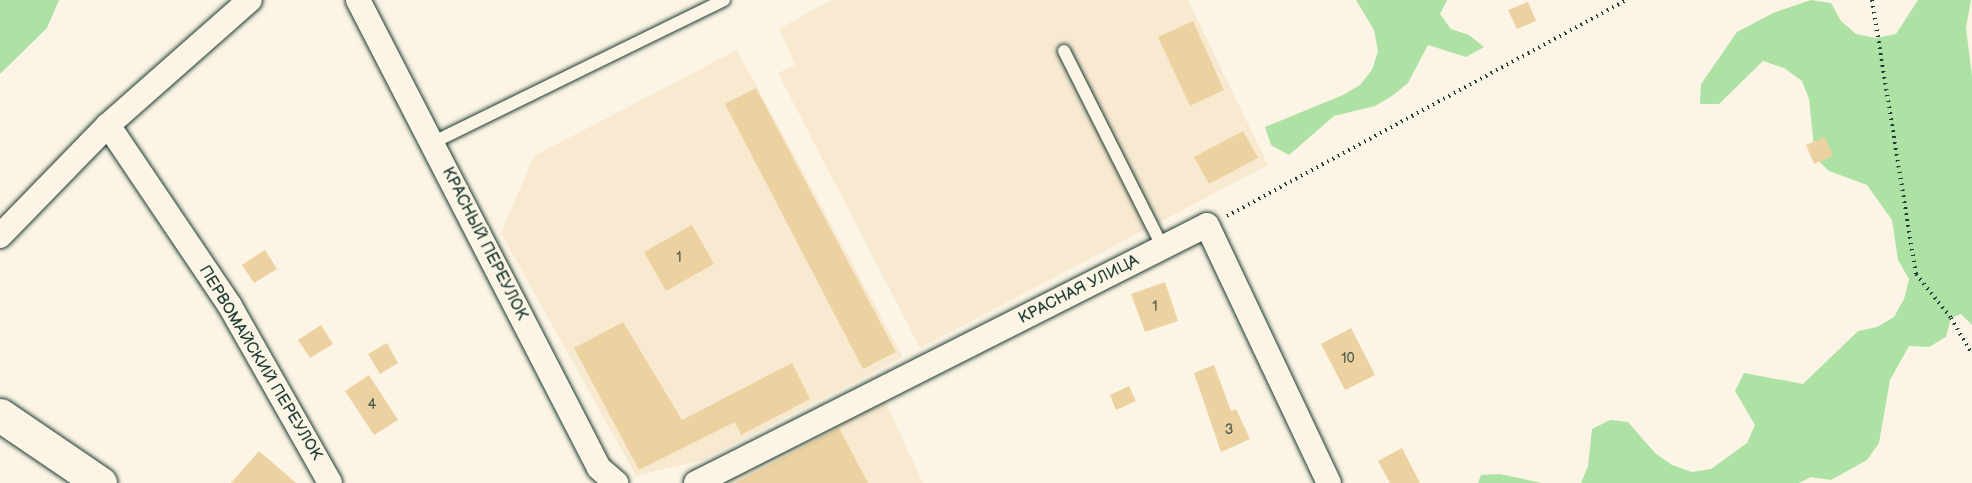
<!DOCTYPE html>
<meta charset="utf-8">
<style>
body{margin:0}
#map{position:relative;width:1972px;height:483px;overflow:hidden;background:#fcf5e5;font-family:"Balsamiq Sans",sans-serif}
div>[style]{position:absolute}
.built>*{inset:0;background:#f7ead1}
.green>*{inset:0;background:#aee2a4}
.building>*{inset:0;background:#ecd2a1}
.path>*{height:4px;margin-top:-2px;transform-origin:0;background:repeating-linear-gradient(90deg,#1f3d34 0 1.5px,transparent 0 6px)}
.roads{filter:drop-shadow(0 0 2px #1f3d34) drop-shadow(0 0 2px #1f3d34)}
.lane>*{height:12px;margin:-6px;padding:0 6px;transform-origin:6px;border-radius:6px;background:#fcf5e5}
.street>*{height:24px;margin:-12px;padding:0 12px;transform-origin:12px;border-radius:12px;background:#fcf5e5}
.secondary>*{height:33px;margin:-16.5px;padding:0 16.5px;transform-origin:16.5px;border-radius:16.5px;background:#fcf5e5}
span{translate:-50% -50%;white-space:nowrap;text-align:center;line-height:1.15;-webkit-text-stroke:4.5px #fcf5e5;paint-order:stroke}
.number-label{font-size:14px;color:#52624f}
.number-label span{-webkit-text-stroke-width:0}
.street-label{font-size:16px;color:#1f3d34}
</style>
<div id="map">
<div class="built">
<i style="clip-path:polygon(831px 0,1188px 0,1268px 165px,920px 348px,778px 73px,795px 65px,779px 29px)"></i>
<i style="clip-path:polygon(737px 50px,903px 357px,703px 460px,636px 476px,501px 233px,534px 156px)"></i>
<i style="clip-path:polygon(884px 399px,923px 483px,715px 483px)"></i>
</div>
<div class="green">
<i style="clip-path:polygon(0 0,59px 0,47px 28px,0 74px)"></i>
<i style="clip-path:polygon(1356px 0,1447px 0,1440px 14px,1451px 29px,1469px 35px,1484px 47px,1466px 57px,1428px 45px,1408px 83px,1392px 96px,1375px 106px,1334px 116px,1289px 155px,1271px 145px,1265px 127px,1343px 95px,1360px 85px,1372px 70px,1378px 51px,1374px 30px)"></i>
<i style="clip-path:polygon(1811px 0,1831px 3px,1841px 21px,1856px 34px,1876px 38px,1896px 34px,1918px 0,1971px 0,1966px 28px,1972px 76px,1972px 325px,1961px 314px,1951px 318px,1946px 337px,1929px 347px,1909px 346px,1890px 380px,1879px 443px,1867px 460px,1831px 480px,1811px 477px,1799px 483px,1581px 483px,1588px 466px,1592px 429px,1610px 420px,1628px 422px,1655px 453px,1672px 465px,1692px 472px,1711px 469px,1747px 443px,1755px 425px,1735px 391px,1744px 373px,1803px 384px,1858px 331px,1877px 327px,1894px 317px,1904px 299px,1909px 279px,1898px 260px,1892px 220px,1867px 185px,1829px 171px,1815px 157px,1809px 99px,1802px 81px,1784px 68px,1763px 61px,1719px 104px,1700px 104px,1701px 84px,1737px 32px,1773px 13px)"></i>
<i style="clip-path:polygon(1500px 474px,1542px 483px,1543px 483px,1478px 483px,1481px 475px)"></i>
</div>
<div class="building">
<i style="clip-path:polygon(1528px 2px,1536px 21px,1517px 29px,1508px 10px)"></i>
<i style="clip-path:polygon(1193px 21px,1224px 90px,1190px 106px,1158px 37px)"></i>
<i style="clip-path:polygon(756px 88px,896px 352px,863px 369px,725px 104px)"></i>
<i style="clip-path:polygon(1243px 131px,1258px 158px,1209px 184px,1194px 157px)"></i>
<i style="clip-path:polygon(1825px 137px,1833px 156px,1814px 164px,1806px 145px)"></i>
<i style="clip-path:polygon(692px 225px,714px 264px,666px 291px,644px 252px)"></i>
<i style="clip-path:polygon(265px 250px,277px 269px,254px 283px,242px 265px)"></i>
<i style="clip-path:polygon(1165px 282px,1178px 321px,1145px 332px,1131px 294px)"></i>
<i style="clip-path:polygon(623px 322px,682px 420px,792px 363px,810px 399px,741px 435px,735px 422px,639px 470px,574px 348px)"></i>
<i style="clip-path:polygon(321px 325px,333px 344px,310px 358px,298px 340px)"></i>
<i style="clip-path:polygon(1351px 328px,1375px 375px,1345px 390px,1321px 344px)"></i>
<i style="clip-path:polygon(387px 343px,398px 363px,380px 374px,368px 354px)"></i>
<i style="clip-path:polygon(1214px 365px,1231px 411px,1236px 409px,1250px 439px,1221px 452px,1194px 373px)"></i>
<i style="clip-path:polygon(369px 375px,398px 420px,374px 435px,345px 391px)"></i>
<i style="clip-path:polygon(1129px 386px,1136px 401px,1116px 410px,1110px 395px)"></i>
<i style="clip-path:polygon(839px 428px,868px 483px,735px 483px)"></i>
<i style="clip-path:polygon(1402px 448px,1420px 483px,1390px 483px,1378px 461px)"></i>
<i style="clip-path:polygon(259px 451px,296px 483px,231px 483px)"></i>
</div>
<div class="path">
<i style="left:1872px;top:0;width:278px;rotate:80.9deg"></i>
<i style="left:1916px;top:274px;width:56px;rotate:51.5deg"></i>
<i style="left:1951px;top:318px;width:42px;rotate:59.7deg"></i>
<i style="left:1227px;top:216px;width:454px;rotate:-28.4deg"></i>
</div>
<div class="roads">
<div class="lane">
<i style="left:1064px;top:51px;width:220px;rotate:63.3deg"></i>
<i style="left:432px;top:143px;width:325px;rotate:-26.1deg"></i>
</div>
<div class="street">
<i style="left:358px;top:0;width:526px;rotate:62.75deg"></i>
<i style="left:599px;top:468px;width:23px;rotate:41deg"></i>
<i style="left:108px;top:125px;width:218px;rotate:56deg"></i>
<i style="left:230px;top:306px;width:203px;rotate:60.5deg"></i>
<i style="left:0;top:236px;width:155px;rotate:-45.8deg"></i>
<i style="left:108px;top:125px;width:189px;rotate:-41.4deg"></i>
<i style="left:696px;top:483px;width:572px;rotate:-26.79deg"></i>
<i style="left:1207px;top:225px;width:285px;rotate:64.7deg"></i>
</div>
<div class="secondary">
<i style="left:0;top:415px;width:121px;rotate:34.2deg"></i>
</div>
</div>
<div class="number-label">
<span style="left:679px;top:258px">1</span>
<span style="left:1155px;top:307px">1</span>
<span style="left:1348px;top:359px">10</span>
<span style="left:372px;top:405px">4</span>
<span style="left:1229px;top:430px">3</span>
</div>
<div class="street-label">
<span style="left:484px;top:244px;rotate:63deg">КРАСНЫЙ ПЕРЕУЛОК</span>
<span style="left:1079px;top:290px;rotate:-27deg">КРАСНАЯ УЛИЦА</span>
<span style="left:260px;top:363px;rotate:59deg">ПЕРВОМАЙСКИЙ ПЕРЕУЛОК</span>
</div>
</div>
